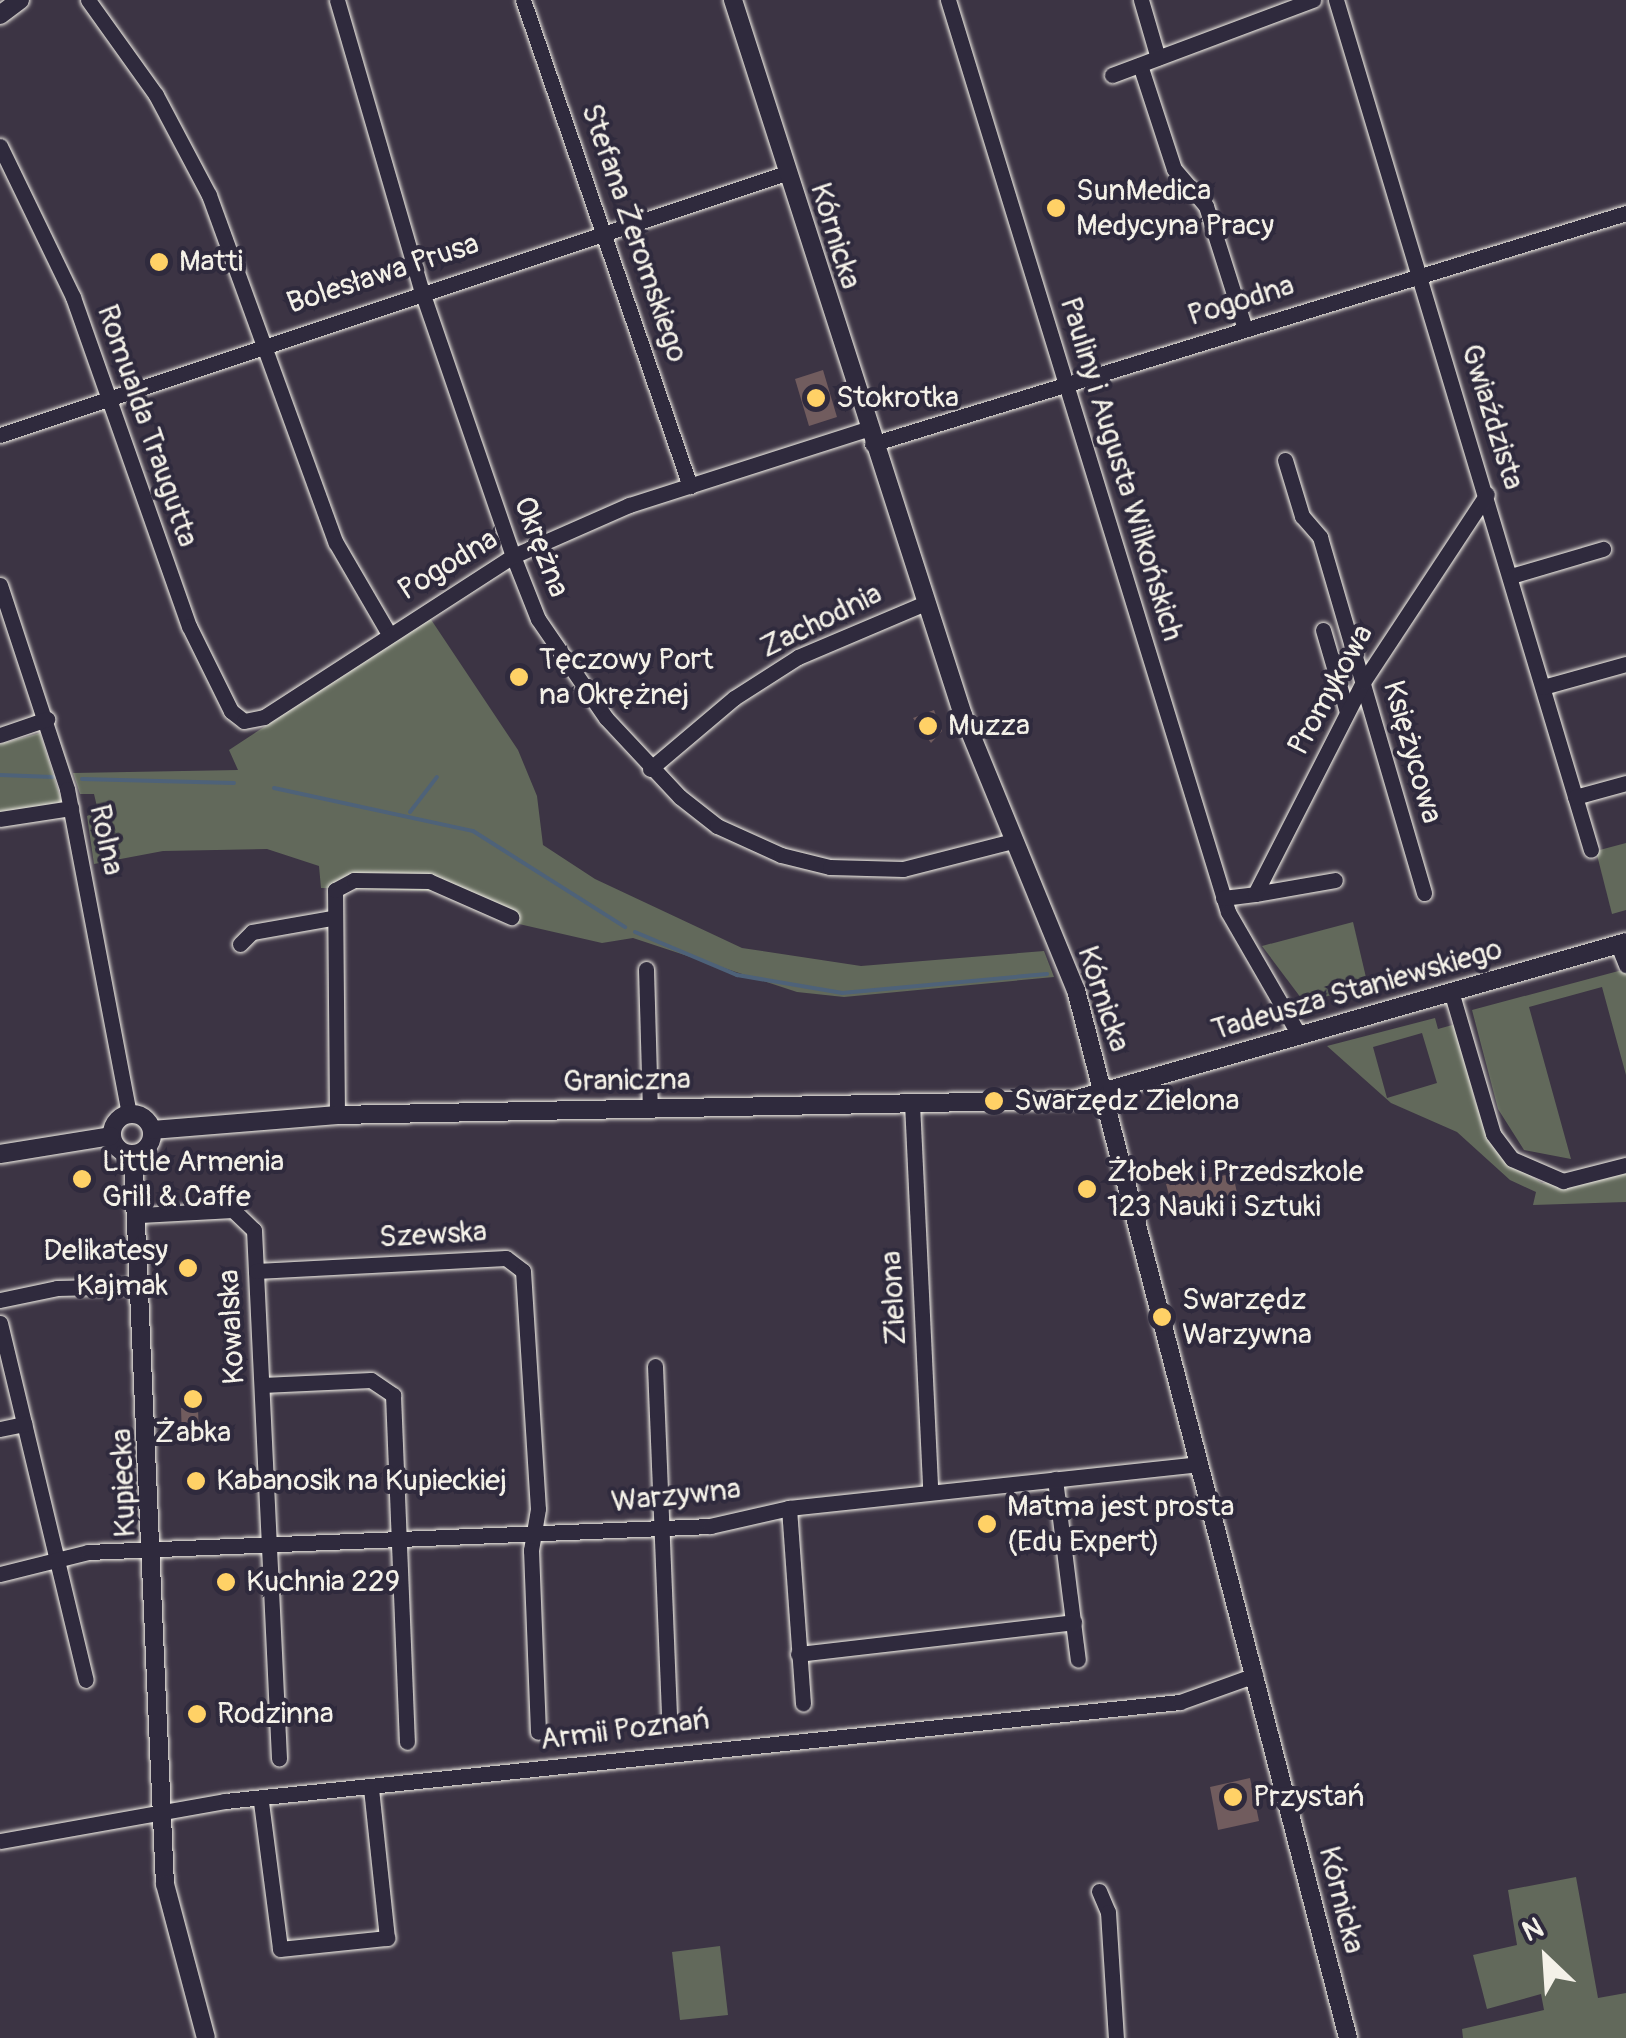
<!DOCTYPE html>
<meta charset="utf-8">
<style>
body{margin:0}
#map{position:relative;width:1626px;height:2038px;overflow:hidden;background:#3c3444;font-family:Pangolin,sans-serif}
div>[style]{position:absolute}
.green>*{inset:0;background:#62695b}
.stream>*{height:4px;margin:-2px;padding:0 2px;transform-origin:2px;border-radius:2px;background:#4e6279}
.building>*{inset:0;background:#715c5e}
.roads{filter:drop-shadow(0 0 2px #f4f1e8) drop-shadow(0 0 2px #f4f1e8)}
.minor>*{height:15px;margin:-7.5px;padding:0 7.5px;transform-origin:7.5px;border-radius:7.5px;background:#2f2a3d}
.tertiary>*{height:18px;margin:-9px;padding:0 9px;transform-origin:9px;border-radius:9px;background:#2f2a3d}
.tertiary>.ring{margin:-9px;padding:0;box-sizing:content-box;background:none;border:18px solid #2f2a3d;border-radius:50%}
.dots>*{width:28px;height:28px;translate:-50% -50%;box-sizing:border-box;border:5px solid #2f2a3d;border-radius:50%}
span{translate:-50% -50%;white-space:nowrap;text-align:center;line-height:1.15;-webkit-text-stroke:8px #2f2a3d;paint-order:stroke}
.poi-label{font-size:30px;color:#f4f1e8}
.left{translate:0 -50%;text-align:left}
.right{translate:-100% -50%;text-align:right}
.street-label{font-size:30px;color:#f4f1e8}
.north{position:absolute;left:1496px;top:1908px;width:100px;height:100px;-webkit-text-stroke:8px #2f2a3d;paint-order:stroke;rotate:335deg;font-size:28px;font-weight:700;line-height:40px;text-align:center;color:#f4f1e8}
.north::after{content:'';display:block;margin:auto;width:35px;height:45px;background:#f4f1e8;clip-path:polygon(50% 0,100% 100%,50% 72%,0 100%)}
</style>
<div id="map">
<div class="green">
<i style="clip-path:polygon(430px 618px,518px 750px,537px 796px,543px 845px,595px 879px,742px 948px,861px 966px,1044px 951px,1054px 977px,844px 997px,797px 992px,633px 938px,602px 943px,502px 920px,437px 891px,321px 888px,319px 866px,267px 849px,163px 851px,94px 864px,87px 816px,98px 811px,94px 794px,80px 794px,73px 773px,238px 770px,229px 750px)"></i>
<i style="clip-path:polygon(40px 733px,62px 802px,0 813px,0 744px)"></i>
<i style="clip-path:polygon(1626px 843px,1626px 910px,1612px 914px,1596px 851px)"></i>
<i style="clip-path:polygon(1353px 922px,1368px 986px,1304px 1002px,1262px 946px)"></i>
<i style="clip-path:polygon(1626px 969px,1626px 1075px,1602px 987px,1529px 1007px,1571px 1159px,1524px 1150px,1498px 1109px,1472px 1010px)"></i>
<i style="clip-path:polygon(evenodd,1435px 1018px,1438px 1029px,1456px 1024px,1475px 1101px,1501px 1156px,1542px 1183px,1626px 1170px,1626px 1202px,1533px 1205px,1536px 1192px,1510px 1180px,1457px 1132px,1391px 1103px,1327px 1046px,1435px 1018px,1422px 1033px,1437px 1083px,1387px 1098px,1373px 1047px,1422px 1033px)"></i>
<i style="clip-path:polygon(1576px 1877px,1598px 1998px,1626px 1993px,1626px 2038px,1463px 2038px,1462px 2029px,1544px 2010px,1541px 1994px,1487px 2009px,1473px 1955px,1517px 1945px,1508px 1890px)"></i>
<i style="clip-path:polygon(720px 1946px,728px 2015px,680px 2020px,672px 1952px)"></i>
</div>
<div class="stream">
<i style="left:0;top:775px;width:53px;rotate:2.2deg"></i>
<i style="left:82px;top:779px;width:152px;rotate:1.5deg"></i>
<i style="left:274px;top:788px;width:204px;rotate:12.2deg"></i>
<i style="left:473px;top:831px;width:180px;rotate:32.3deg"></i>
<i style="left:410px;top:812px;width:44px;rotate:-52.4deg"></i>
<i style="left:635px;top:932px;width:111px;rotate:22.9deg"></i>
<i style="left:737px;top:975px;width:107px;rotate:9.7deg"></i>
<i style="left:842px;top:993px;width:206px;rotate:-5.3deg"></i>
</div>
<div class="building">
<i style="clip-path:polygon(823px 370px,837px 417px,809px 426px,795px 379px)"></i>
<i style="clip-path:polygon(934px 710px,942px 731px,931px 743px,913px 718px)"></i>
<i style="clip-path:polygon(1233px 1174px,1237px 1193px,1173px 1210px,1166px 1184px)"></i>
<i style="clip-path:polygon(181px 1408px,198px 1408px,199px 1439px,182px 1440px)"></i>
<i style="clip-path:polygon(1250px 1778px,1259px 1821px,1218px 1830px,1210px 1787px)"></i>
</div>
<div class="roads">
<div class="minor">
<i style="left:88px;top:0;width:117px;rotate:54.4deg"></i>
<i style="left:156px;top:95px;width:113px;rotate:62.1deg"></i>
<i style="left:209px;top:195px;width:370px;rotate:70deg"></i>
<i style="left:336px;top:543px;width:105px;rotate:59.8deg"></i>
<i style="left:337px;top:0;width:301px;rotate:73.8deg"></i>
<i style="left:421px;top:289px;width:282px;rotate:71deg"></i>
<i style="left:513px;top:556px;width:68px;rotate:68.4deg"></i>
<i style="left:538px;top:619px;width:120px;rotate:55.5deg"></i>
<i style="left:606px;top:718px;width:108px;rotate:46.9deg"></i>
<i style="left:680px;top:797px;width:47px;rotate:38.1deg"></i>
<i style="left:717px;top:826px;width:70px;rotate:24.4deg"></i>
<i style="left:781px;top:855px;width:50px;rotate:13.8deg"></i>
<i style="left:830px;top:867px;width:73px;rotate:1.6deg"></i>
<i style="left:903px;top:869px;width:109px;rotate:-14.3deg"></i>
<i style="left:523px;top:0;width:514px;rotate:71.04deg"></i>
<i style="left:948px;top:0;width:954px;rotate:72.93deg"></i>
<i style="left:1228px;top:912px;width:142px;rotate:60deg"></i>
<i style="left:1141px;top:0;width:60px;rotate:73.7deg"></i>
<i style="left:1336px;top:0;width:887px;rotate:73.3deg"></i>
<i style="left:1140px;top:65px;width:109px;rotate:71.9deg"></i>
<i style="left:1174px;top:169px;width:49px;rotate:49.1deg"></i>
<i style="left:1206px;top:206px;width:129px;rotate:72.4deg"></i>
<i style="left:1112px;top:75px;width:215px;rotate:-20.5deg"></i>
<i style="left:0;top:146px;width:168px;rotate:64.2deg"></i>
<i style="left:73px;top:297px;width:349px;rotate:70.6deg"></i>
<i style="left:189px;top:626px;width:95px;rotate:63.7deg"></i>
<i style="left:231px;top:711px;width:16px;rotate:38deg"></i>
<i style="left:244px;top:721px;width:20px;rotate:-11deg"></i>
<i style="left:264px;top:717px;width:297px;rotate:-32.9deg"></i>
<i style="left:513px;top:556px;width:127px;rotate:-23.7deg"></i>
<i style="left:629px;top:505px;width:250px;rotate:-17.7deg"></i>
<i style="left:0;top:435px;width:829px;rotate:-18.43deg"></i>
<i style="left:872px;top:444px;width:789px;rotate:-17.03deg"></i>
<i style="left:1285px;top:460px;width:59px;rotate:73.1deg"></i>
<i style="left:1302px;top:516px;width:28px;rotate:49deg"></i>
<i style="left:1320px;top:537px;width:371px;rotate:73.7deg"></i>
<i style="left:1511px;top:576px;width:96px;rotate:-16.4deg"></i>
<i style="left:0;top:585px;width:215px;rotate:71.8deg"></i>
<i style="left:67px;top:789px;width:331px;rotate:79.2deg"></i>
<i style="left:1323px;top:630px;width:85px;rotate:73.7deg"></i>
<i style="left:1543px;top:687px;width:86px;rotate:-15.5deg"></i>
<i style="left:0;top:735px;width:50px;rotate:-18.8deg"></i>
<i style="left:650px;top:769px;width:110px;rotate:-40.2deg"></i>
<i style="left:734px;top:698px;width:76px;rotate:-32.6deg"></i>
<i style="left:798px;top:657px;width:138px;rotate:-23deg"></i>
<i style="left:1575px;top:797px;width:53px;rotate:-15.4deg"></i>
<i style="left:0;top:819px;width:72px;rotate:-8.8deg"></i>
<i style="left:1255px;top:894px;width:81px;rotate:-9.9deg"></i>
<i style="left:1223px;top:898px;width:32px;rotate:-7deg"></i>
<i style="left:1255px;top:894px;width:238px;rotate:-63deg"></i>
<i style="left:1363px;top:682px;width:225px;rotate:-56.6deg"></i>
<i style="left:240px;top:944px;width:17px;rotate:-45deg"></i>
<i style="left:252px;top:932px;width:80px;rotate:-10deg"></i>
<i style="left:1618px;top:945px;width:22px;rotate:68deg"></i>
<i style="left:646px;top:969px;width:139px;rotate:88.4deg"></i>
<i style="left:1451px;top:991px;width:149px;rotate:73.6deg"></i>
<i style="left:1493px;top:1134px;width:31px;rotate:53deg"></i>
<i style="left:1512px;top:1159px;width:56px;rotate:23.3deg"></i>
<i style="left:1563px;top:1181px;width:65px;rotate:-14.3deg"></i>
<i style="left:912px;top:1103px;width:388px;rotate:87.3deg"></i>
<i style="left:337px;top:1115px;width:225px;rotate:-90.5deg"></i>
<i style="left:335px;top:890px;width:21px;rotate:-28deg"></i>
<i style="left:354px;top:880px;width:75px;rotate:0.8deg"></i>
<i style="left:429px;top:881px;width:90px;rotate:23.7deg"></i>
<i style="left:140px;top:1215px;width:93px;rotate:-3.1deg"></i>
<i style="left:233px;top:1210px;width:29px;rotate:44deg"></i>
<i style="left:254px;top:1230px;width:529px;rotate:87.29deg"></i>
<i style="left:256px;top:1271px;width:250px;rotate:-3deg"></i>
<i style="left:506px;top:1258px;width:21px;rotate:37deg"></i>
<i style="left:523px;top:1271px;width:238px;rotate:86.4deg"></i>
<i style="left:538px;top:1509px;width:42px;rotate:99.7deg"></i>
<i style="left:531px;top:1550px;width:182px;rotate:87.8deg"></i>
<i style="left:0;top:1300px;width:58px;rotate:-11.9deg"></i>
<i style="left:57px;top:1288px;width:88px;rotate:-1.3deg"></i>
<i style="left:0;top:1323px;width:367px;rotate:76.5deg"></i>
<i style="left:655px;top:1366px;width:353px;rotate:87.7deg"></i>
<i style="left:262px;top:1385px;width:109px;rotate:-2.6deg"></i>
<i style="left:371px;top:1380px;width:27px;rotate:34deg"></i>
<i style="left:393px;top:1395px;width:347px;rotate:87.7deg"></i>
<i style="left:0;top:1429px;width:25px;rotate:-12deg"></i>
<i style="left:1055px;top:1479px;width:182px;rotate:82.8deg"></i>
<i style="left:789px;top:1508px;width:196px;rotate:85.9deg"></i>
<i style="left:0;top:1574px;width:91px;rotate:-14deg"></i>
<i style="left:88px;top:1552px;width:623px;rotate:-2.39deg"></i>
<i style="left:710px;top:1526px;width:81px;rotate:-12.8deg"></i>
<i style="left:789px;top:1508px;width:413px;rotate:-6.1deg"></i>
<i style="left:798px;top:1654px;width:278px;rotate:-6.6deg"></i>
<i style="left:261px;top:1802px;width:148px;rotate:82.6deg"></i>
<i style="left:280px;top:1949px;width:108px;rotate:-5.9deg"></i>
<i style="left:387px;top:1938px;width:150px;rotate:-96.1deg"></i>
<i style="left:0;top:1841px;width:229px;rotate:-10.1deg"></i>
<i style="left:225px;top:1801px;width:960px;rotate:-5.92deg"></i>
<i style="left:1180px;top:1702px;width:80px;rotate:-19.8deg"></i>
<i style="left:1099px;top:1891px;width:23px;rotate:67deg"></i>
<i style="left:1108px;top:1912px;width:126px;rotate:86.4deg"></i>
</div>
<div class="tertiary">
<i style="left:733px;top:0;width:751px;rotate:72.17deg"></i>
<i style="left:963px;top:715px;width:297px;rotate:67.7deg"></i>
<i style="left:1076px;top:990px;width:1083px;rotate:75.45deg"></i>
<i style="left:0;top:15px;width:25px;rotate:-37deg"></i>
<i class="ring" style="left:112px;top:1114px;width:22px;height:22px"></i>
<i style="left:152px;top:1130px;width:186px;rotate:-4.6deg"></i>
<i style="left:337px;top:1115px;width:737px;rotate:-1.17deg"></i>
<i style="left:1074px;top:1100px;width:574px;rotate:-15.97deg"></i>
<i style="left:0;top:1154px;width:112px;rotate:-9.2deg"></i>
<i style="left:133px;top:1155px;width:730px;rotate:87.49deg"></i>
<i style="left:165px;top:1884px;width:159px;rotate:75.1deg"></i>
</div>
</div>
<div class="dots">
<i style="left:1056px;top:208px;background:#ffd166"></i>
<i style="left:159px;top:262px;background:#ffd166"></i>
<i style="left:816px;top:398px;background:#ffd166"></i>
<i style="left:519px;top:677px;background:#ffd166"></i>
<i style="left:928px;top:726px;background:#ffd166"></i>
<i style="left:994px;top:1101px;background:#ffd166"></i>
<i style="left:82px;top:1179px;background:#ffd166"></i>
<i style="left:1087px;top:1189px;background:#ffd166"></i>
<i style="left:188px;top:1268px;background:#ffd166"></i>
<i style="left:1162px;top:1317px;background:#ffd166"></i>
<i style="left:193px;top:1399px;background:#ffd166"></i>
<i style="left:196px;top:1481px;background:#ffd166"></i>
<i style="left:987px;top:1524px;background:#ffd166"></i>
<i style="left:226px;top:1582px;background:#ffd166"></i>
<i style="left:197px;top:1714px;background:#ffd166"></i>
<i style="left:1233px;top:1797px;background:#ffd166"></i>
</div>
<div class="poi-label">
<span class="left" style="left:1076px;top:208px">SunMedica<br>Medycyna Pracy</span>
<span class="left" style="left:179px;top:262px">Matti</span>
<span class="left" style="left:836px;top:398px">Stokrotka</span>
<span class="left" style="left:539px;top:677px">Tęczowy Port<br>na Okrężnej</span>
<span class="left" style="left:948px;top:726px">Muzza</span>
<span class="left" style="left:1014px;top:1101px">Swarzędz Zielona</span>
<span class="left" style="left:102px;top:1179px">Little Armenia<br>Grill &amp; Caffe</span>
<span class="left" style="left:1107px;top:1189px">Żłobek i Przedszkole<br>123 Nauki i Sztuki</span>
<span class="right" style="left:168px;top:1268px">Delikatesy<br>Kajmak</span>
<span class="left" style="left:1182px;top:1317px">Swarzędz<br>Warzywna</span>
<span style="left:193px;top:1433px">Żabka</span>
<span class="left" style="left:216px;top:1481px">Kabanosik na Kupieckiej</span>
<span class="left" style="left:1007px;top:1524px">Matma jest prosta<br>(Edu Expert)</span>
<span class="left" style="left:246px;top:1582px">Kuchnia 229</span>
<span class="left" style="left:217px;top:1714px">Rodzinna</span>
<span class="left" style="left:1253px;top:1797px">Przystań</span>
</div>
<div class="street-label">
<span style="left:634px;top:233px;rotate:71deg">Stefana Żeromskiego</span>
<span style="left:835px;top:236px;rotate:73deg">Kórnicka</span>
<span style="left:383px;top:274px;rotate:-18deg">Bolesława Prusa</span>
<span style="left:1241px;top:301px;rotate:-17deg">Pogodna</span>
<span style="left:1492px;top:417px;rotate:73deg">Gwiaździsta</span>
<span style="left:147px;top:426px;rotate:71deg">Romualda Traugutta</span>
<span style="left:1121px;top:469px;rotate:73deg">Pauliny i Augusta Wilkońskich</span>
<span style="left:541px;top:547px;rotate:69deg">Okrężna</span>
<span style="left:448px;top:565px;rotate:-31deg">Pogodna</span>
<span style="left:821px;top:621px;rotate:-26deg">Zachodnia</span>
<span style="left:1331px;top:690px;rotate:-61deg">Promykowa</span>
<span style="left:1412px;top:752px;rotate:74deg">Księżycowa</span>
<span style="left:106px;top:840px;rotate:78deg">Rolna</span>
<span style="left:1357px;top:990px;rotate:-16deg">Tadeusza Staniewskiego</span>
<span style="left:1103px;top:999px;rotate:72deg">Kórnicka</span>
<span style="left:627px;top:1081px;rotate:-1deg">Graniczna</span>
<span style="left:433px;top:1235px;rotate:-3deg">Szewska</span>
<span style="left:894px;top:1298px;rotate:-93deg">Zielona</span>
<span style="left:232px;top:1327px;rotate:-93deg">Kowalska</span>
<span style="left:124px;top:1483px;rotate:-92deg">Kupiecka</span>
<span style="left:676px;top:1496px;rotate:-6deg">Warzywna</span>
<span style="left:625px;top:1730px;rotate:-7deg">Armii Poznań</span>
<span style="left:1341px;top:1900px;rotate:76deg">Kórnicka</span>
</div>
<div class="north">N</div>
</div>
